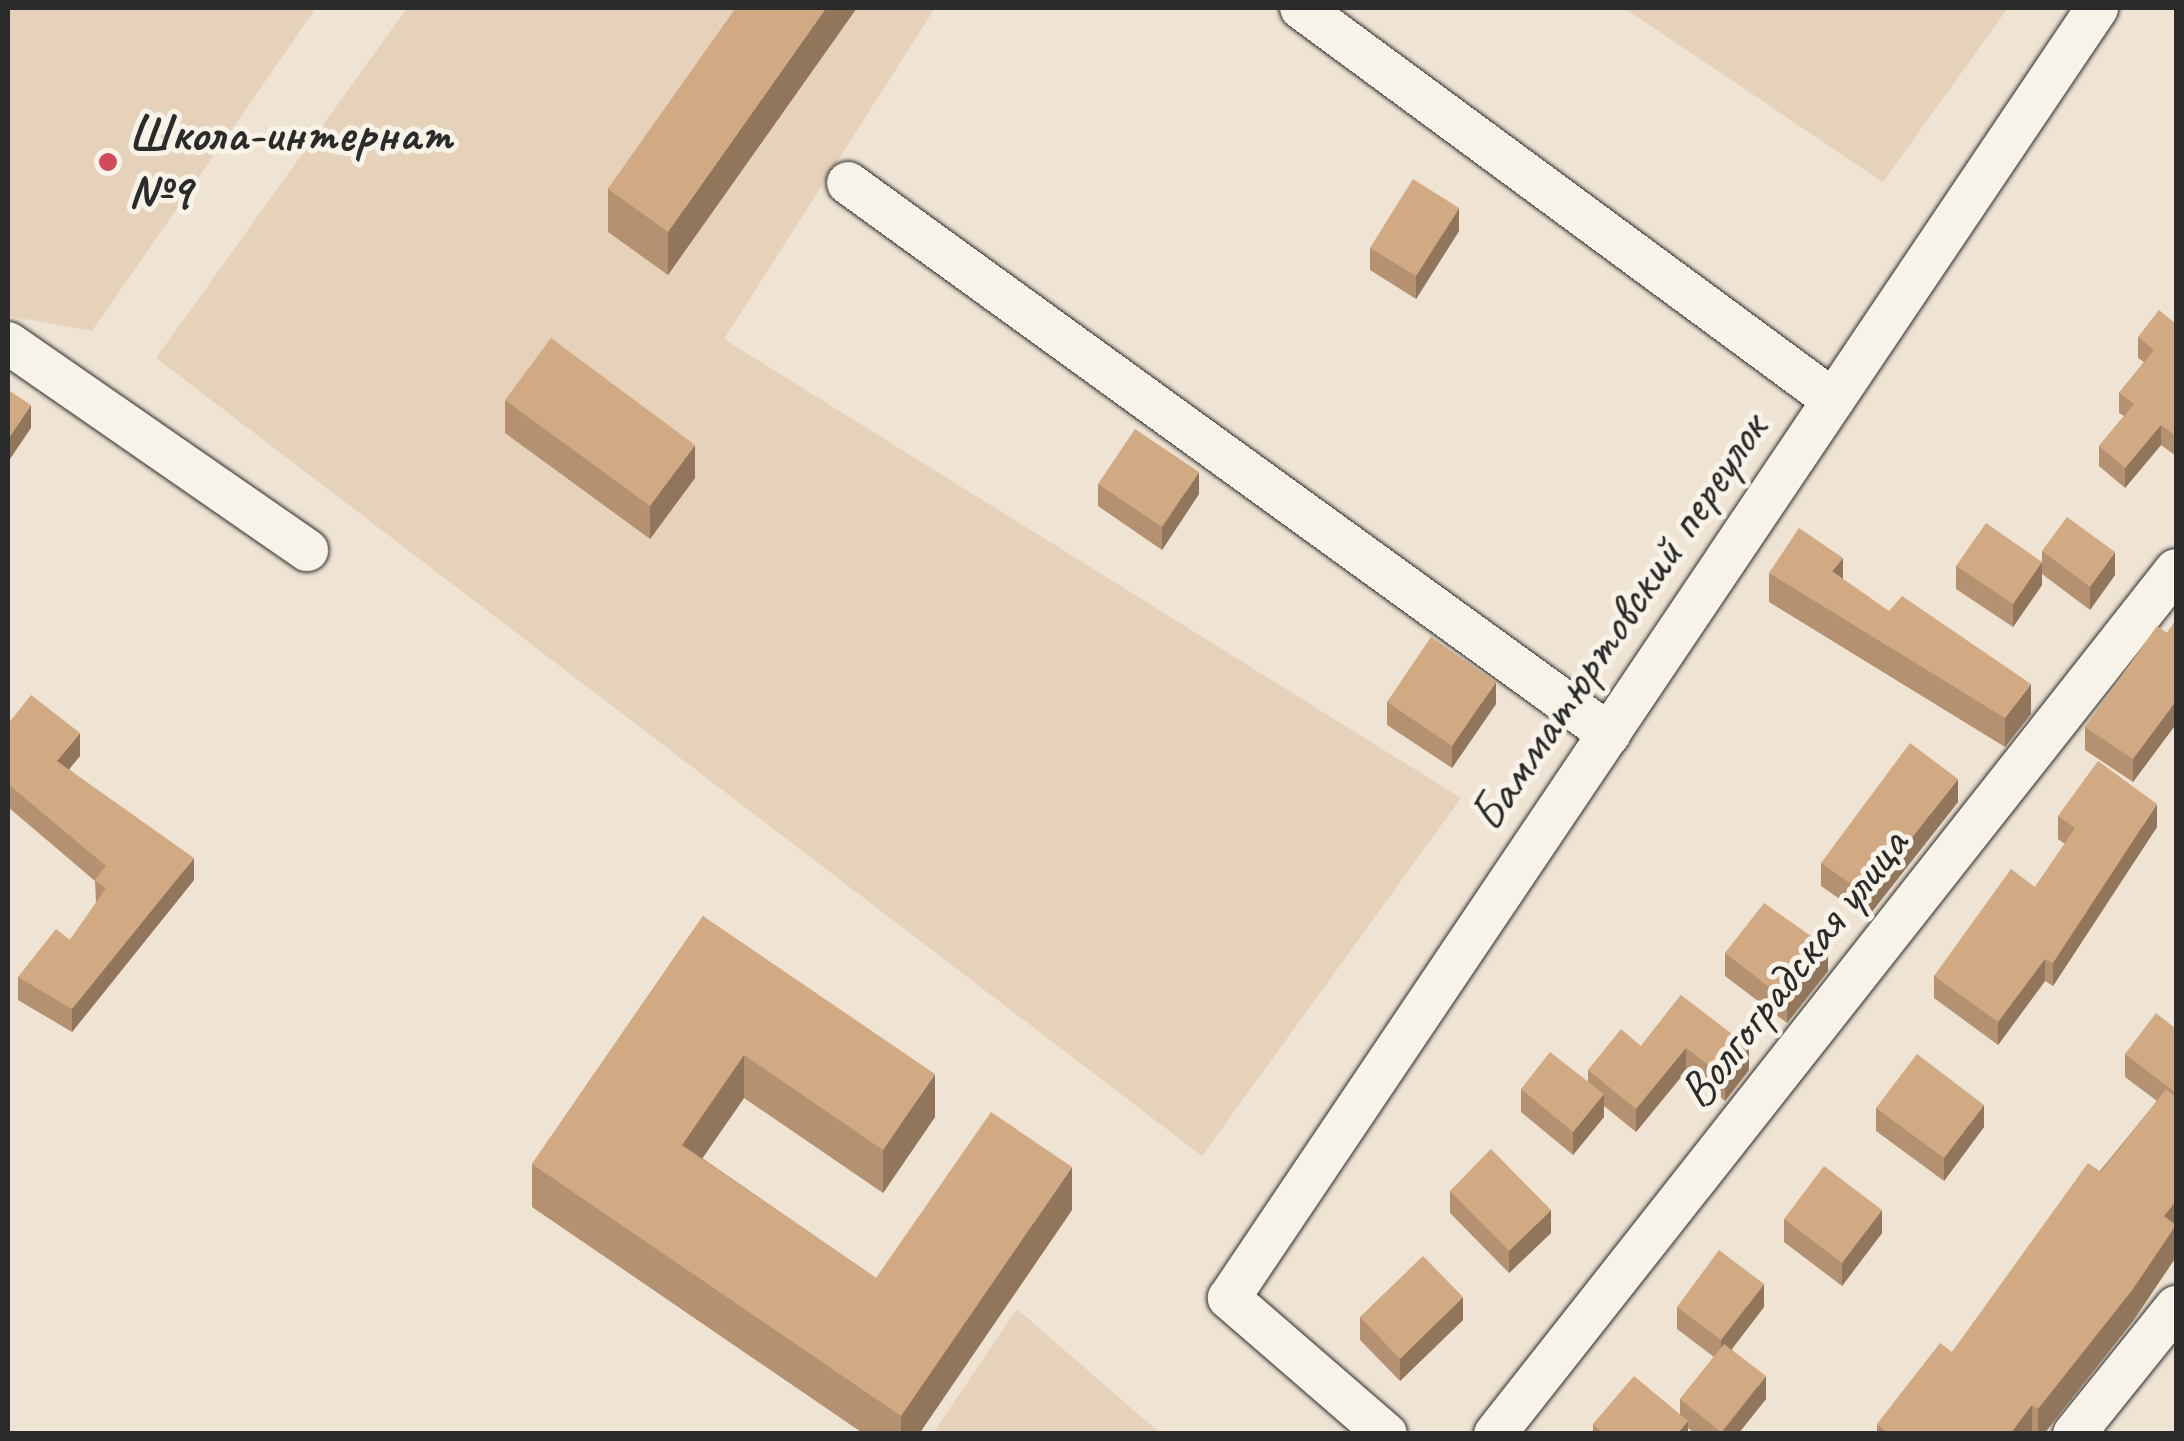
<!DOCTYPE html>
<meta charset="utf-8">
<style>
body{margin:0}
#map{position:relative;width:2184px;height:1441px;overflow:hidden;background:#efe4d4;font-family:Caveat,sans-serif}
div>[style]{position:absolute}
.built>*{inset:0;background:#e6d2bb}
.roads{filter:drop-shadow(0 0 2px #2b2b2b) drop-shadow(0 0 2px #2b2b2b)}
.street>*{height:42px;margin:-21px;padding:0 21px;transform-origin:21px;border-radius:21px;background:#f7f3e8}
.wall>*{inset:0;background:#b49170}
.shaded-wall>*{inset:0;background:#92765b}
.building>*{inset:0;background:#d1a982}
.dots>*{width:28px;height:28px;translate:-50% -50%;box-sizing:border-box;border:5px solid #f7f3e8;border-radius:50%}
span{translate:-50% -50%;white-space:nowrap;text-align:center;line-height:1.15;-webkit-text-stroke:10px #f7f3e8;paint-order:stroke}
.poi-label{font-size:50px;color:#2b2b2b;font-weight:700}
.left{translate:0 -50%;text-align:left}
.street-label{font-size:50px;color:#2b2b2b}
.frame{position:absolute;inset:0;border:10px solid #2b2b2b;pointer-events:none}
</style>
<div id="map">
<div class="built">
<i style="clip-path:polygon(8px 8px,316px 8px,92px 331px,8px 316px)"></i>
<i style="clip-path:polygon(407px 8px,935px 8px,724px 339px,1461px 798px,1202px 1156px,156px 358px)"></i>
<i style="clip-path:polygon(1624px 8px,2008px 8px,1883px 182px)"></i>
<i style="clip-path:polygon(1017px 1309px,1160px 1433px,933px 1433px)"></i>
</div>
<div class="roads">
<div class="street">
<i style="left:1301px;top:8px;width:661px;rotate:36.38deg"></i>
<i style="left:848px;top:183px;width:940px;rotate:35.91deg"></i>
<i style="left:8px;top:343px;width:364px;rotate:34.7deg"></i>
<i style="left:1386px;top:1434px;width:208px;rotate:-139.1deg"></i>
<i style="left:1229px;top:1298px;width:1555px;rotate:-56.06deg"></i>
<i style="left:1495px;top:1434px;width:1100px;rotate:-51.76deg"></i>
<i style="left:2074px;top:1434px;width:163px;rotate:-51.2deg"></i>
</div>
</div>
<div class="wall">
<i style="clip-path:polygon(736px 8px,668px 275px,608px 232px,608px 189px)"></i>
<i style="clip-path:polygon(1459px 231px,1416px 299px,1370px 270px,1370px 248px)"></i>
<i style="clip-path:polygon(2176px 324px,2176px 456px,2161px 445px,2125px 488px,2099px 466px,2099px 446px,2124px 416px,2119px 413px,2119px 393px,2144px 362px,2138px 358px,2138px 337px)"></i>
<i style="clip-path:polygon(505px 400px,695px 478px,650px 539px,505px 433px)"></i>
<i style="clip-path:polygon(1098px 484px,1199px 494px,1162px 550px,1098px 506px)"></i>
<i style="clip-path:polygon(2042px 551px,2115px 575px,2090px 610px,2042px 574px,2042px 585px,2013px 627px,1956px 589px,1956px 566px,2042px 562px)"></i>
<i style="clip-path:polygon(1769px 573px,2031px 714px,2005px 747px,1769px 602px)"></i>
<i style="clip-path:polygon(2176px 620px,2176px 724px,2133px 782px,2085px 750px,2085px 727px,2167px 633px)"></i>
<i style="clip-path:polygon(1387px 702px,1496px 704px,1452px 768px,1387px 725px)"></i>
<i style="clip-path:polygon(8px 724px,80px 756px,69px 769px,194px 880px,72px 1032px,18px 1000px,18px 977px,70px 940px,96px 903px,95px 881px,8px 807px)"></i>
<i style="clip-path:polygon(1958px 802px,1867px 918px,1821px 886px,1821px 863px)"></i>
<i style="clip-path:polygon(2058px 816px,2157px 827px,2053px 986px,2045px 981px,1998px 1045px,1934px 998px,1934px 976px,2035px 887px,2065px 844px,2058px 839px)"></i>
<i style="clip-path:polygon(703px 916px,935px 1117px,883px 1193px,744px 1098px,702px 1158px,876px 1278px,1072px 1210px,919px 1434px,864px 1434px,532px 1207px,532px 1164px)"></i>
<i style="clip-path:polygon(1725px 953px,1828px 971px,1787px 1023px,1725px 976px)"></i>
<i style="clip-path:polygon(1681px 995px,1749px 1070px,1725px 1101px,1686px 1071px,1636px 1132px,1604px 1106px,1604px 1117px,1573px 1155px,1521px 1112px,1521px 1089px,1588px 1082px,1588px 1070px,1641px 1046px)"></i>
<i style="clip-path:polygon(2176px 1029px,2176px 1257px,2133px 1321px,2044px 1434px,1877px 1434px,1877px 1424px,1952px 1352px,2157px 1101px,2125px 1077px,2125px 1054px)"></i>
<i style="clip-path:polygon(1876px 1108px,1984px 1127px,1944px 1181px,1876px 1131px)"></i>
<i style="clip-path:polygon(1450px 1191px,1551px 1233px,1509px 1273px,1450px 1213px)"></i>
<i style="clip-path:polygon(1784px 1219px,1882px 1233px,1842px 1286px,1784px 1242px)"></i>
<i style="clip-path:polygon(1677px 1307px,1764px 1307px,1732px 1349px,1766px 1399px,1738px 1434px,1695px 1434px,1688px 1428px,1688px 1434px,1593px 1434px,1593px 1424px,1680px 1415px,1680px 1399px,1714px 1357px,1677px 1329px)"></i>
<i style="clip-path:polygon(1360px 1317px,1463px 1320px,1400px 1381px,1360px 1340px)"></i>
</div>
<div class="shaded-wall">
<i style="clip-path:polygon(826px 8px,857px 8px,668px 275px,668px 232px)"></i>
<i style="clip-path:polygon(1459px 208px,1459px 231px,1416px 299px,1416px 276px)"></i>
<i style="clip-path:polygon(31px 405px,31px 428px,8px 462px,8px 439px)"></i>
<i style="clip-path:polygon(2161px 425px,2161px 445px,2125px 488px,2125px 468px)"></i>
<i style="clip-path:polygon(695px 445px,695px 478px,650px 539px,650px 506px)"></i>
<i style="clip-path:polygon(1199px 472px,1199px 494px,1162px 550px,1162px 527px)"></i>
<i style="clip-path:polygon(2115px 552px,2115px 575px,2090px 610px,2090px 587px)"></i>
<i style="clip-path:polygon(1843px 558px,1843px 587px,1832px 571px)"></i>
<i style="clip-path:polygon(2042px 562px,2042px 585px,2013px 627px,2013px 604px)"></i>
<i style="clip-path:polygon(1496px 682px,1496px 704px,1452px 768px,1452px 746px)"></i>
<i style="clip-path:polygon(2031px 684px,2031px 714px,2005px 747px,2005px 718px)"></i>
<i style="clip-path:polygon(2176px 701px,2176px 724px,2133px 782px,2133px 759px)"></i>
<i style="clip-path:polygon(80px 733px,80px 756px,57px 784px,57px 761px)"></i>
<i style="clip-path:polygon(1958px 779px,1958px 802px,1867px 918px,1867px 895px)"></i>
<i style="clip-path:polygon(2157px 804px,2157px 827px,2053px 986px,2053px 963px)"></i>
<i style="clip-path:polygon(194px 858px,194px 880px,72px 1032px,72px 1009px)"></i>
<i style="clip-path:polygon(1828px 948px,1828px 971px,1787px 1023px,1787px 1001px)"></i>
<i style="clip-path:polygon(2045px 959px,2045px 981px,1998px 1045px,1998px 1022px)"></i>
<i style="clip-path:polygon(1749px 1047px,1749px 1070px,1725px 1101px,1725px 1078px)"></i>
<i style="clip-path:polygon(1686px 1048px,1686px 1071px,1636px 1132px,1636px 1109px)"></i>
<i style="clip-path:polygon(744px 1055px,744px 1098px,682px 1188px,682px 1145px)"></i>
<i style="clip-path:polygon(935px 1074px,935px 1117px,883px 1193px,883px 1150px)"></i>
<i style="clip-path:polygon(1604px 1094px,1604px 1117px,1573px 1155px,1573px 1132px)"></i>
<i style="clip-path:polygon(1984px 1105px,1984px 1127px,1944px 1181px,1944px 1158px)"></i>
<i style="clip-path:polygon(1072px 1167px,1072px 1210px,919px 1434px,901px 1434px,901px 1416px)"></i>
<i style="clip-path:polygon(2176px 1201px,2176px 1257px,2133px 1321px,2044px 1434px,2038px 1434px,2038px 1409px,2164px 1216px)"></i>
<i style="clip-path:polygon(1551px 1210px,1551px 1233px,1509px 1273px,1509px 1251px)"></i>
<i style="clip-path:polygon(1882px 1210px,1882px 1233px,1842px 1286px,1842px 1263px)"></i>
<i style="clip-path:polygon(1764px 1284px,1764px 1307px,1721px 1363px,1721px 1340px)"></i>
<i style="clip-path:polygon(1463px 1297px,1463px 1320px,1400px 1381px,1400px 1359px)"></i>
<i style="clip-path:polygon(1766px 1376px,1766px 1399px,1738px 1434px,1721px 1434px)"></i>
<i style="clip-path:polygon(2032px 1405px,2032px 1434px,2010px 1434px)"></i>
<i style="clip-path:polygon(1688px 1421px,1688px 1434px,1677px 1434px)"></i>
</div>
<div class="building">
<i style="clip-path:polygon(736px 8px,826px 8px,668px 232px,608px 189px)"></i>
<i style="clip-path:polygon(1413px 179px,1459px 208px,1416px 276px,1370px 248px)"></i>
<i style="clip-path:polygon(2159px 310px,2176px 324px,2176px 436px,2161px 425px,2125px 468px,2099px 446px,2134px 404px,2119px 393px,2154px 350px,2138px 337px)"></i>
<i style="clip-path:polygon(551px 338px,695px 445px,650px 506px,505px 400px)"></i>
<i style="clip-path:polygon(8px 390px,31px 405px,8px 439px)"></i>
<i style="clip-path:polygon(1135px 429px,1199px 472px,1162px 527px,1098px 484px)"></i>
<i style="clip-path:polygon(2067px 517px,2115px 552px,2090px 587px,2042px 551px)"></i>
<i style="clip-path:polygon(1986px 523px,2042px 562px,2013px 604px,1956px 566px)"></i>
<i style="clip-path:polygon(1799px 528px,1843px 558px,1832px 571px,1889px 611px,1902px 596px,2031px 684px,2005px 718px,1769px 573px)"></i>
<i style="clip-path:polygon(2176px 620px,2176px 701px,2133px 759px,2085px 727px,2157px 626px,2167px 633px)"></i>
<i style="clip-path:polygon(1431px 637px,1496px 682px,1452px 746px,1387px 702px)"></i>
<i style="clip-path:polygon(31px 695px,80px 733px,57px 761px,194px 858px,72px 1009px,18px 977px,56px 929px,70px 940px,106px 888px,95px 880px,106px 866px,8px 784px,8px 724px)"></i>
<i style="clip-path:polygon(1910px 743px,1958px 779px,1867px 895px,1821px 863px)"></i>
<i style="clip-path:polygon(2098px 761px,2157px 804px,2053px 963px,2045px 959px,1998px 1022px,1934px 976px,2011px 869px,2035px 887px,2075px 828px,2058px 816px)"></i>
<i style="clip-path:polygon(1764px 903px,1828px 948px,1787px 1001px,1725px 953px)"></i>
<i style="clip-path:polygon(703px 916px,935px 1074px,883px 1150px,744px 1055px,682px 1145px,876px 1278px,991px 1112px,1072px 1167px,901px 1416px,532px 1164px)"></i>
<i style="clip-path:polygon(1681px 995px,1749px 1047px,1725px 1078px,1686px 1048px,1636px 1109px,1588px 1070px,1621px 1029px,1641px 1046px)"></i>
<i style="clip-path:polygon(2156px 1013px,2176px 1029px,2176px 1093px,2125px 1054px)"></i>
<i style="clip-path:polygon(1550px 1052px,1604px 1094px,1573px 1132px,1521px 1089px)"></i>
<i style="clip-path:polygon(1917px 1054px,1984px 1105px,1944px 1158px,1876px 1108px)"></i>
<i style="clip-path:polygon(2166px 1089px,2176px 1097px,2176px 1201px,2164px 1216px,2176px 1225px,2133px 1289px,2038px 1409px,2032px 1405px,2010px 1434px,1889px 1434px,1877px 1424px,1940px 1343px,1952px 1352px,2088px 1163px,2101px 1172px)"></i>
<i style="clip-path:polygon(1491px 1149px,1551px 1210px,1509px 1251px,1450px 1191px)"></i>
<i style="clip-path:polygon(1824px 1166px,1882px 1210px,1842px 1263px,1784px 1219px)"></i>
<i style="clip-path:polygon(1719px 1250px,1764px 1284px,1721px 1340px,1677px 1307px)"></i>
<i style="clip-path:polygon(1423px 1256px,1463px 1297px,1400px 1359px,1360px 1317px)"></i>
<i style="clip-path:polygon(1724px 1344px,1766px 1376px,1721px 1432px,1680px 1399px)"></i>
<i style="clip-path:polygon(1634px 1376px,1688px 1421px,1677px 1434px,1603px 1434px,1593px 1424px)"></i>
</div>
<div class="dots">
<i style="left:108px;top:162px;background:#d1495b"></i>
</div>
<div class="poi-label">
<span class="left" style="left:128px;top:162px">Школа-интернат<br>№9</span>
</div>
<div class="street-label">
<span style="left:1618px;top:622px;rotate:-56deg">Бамматюртовский переулок</span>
<span style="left:1793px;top:968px;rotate:-52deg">Волгоградская улица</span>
</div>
<div class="frame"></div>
</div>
